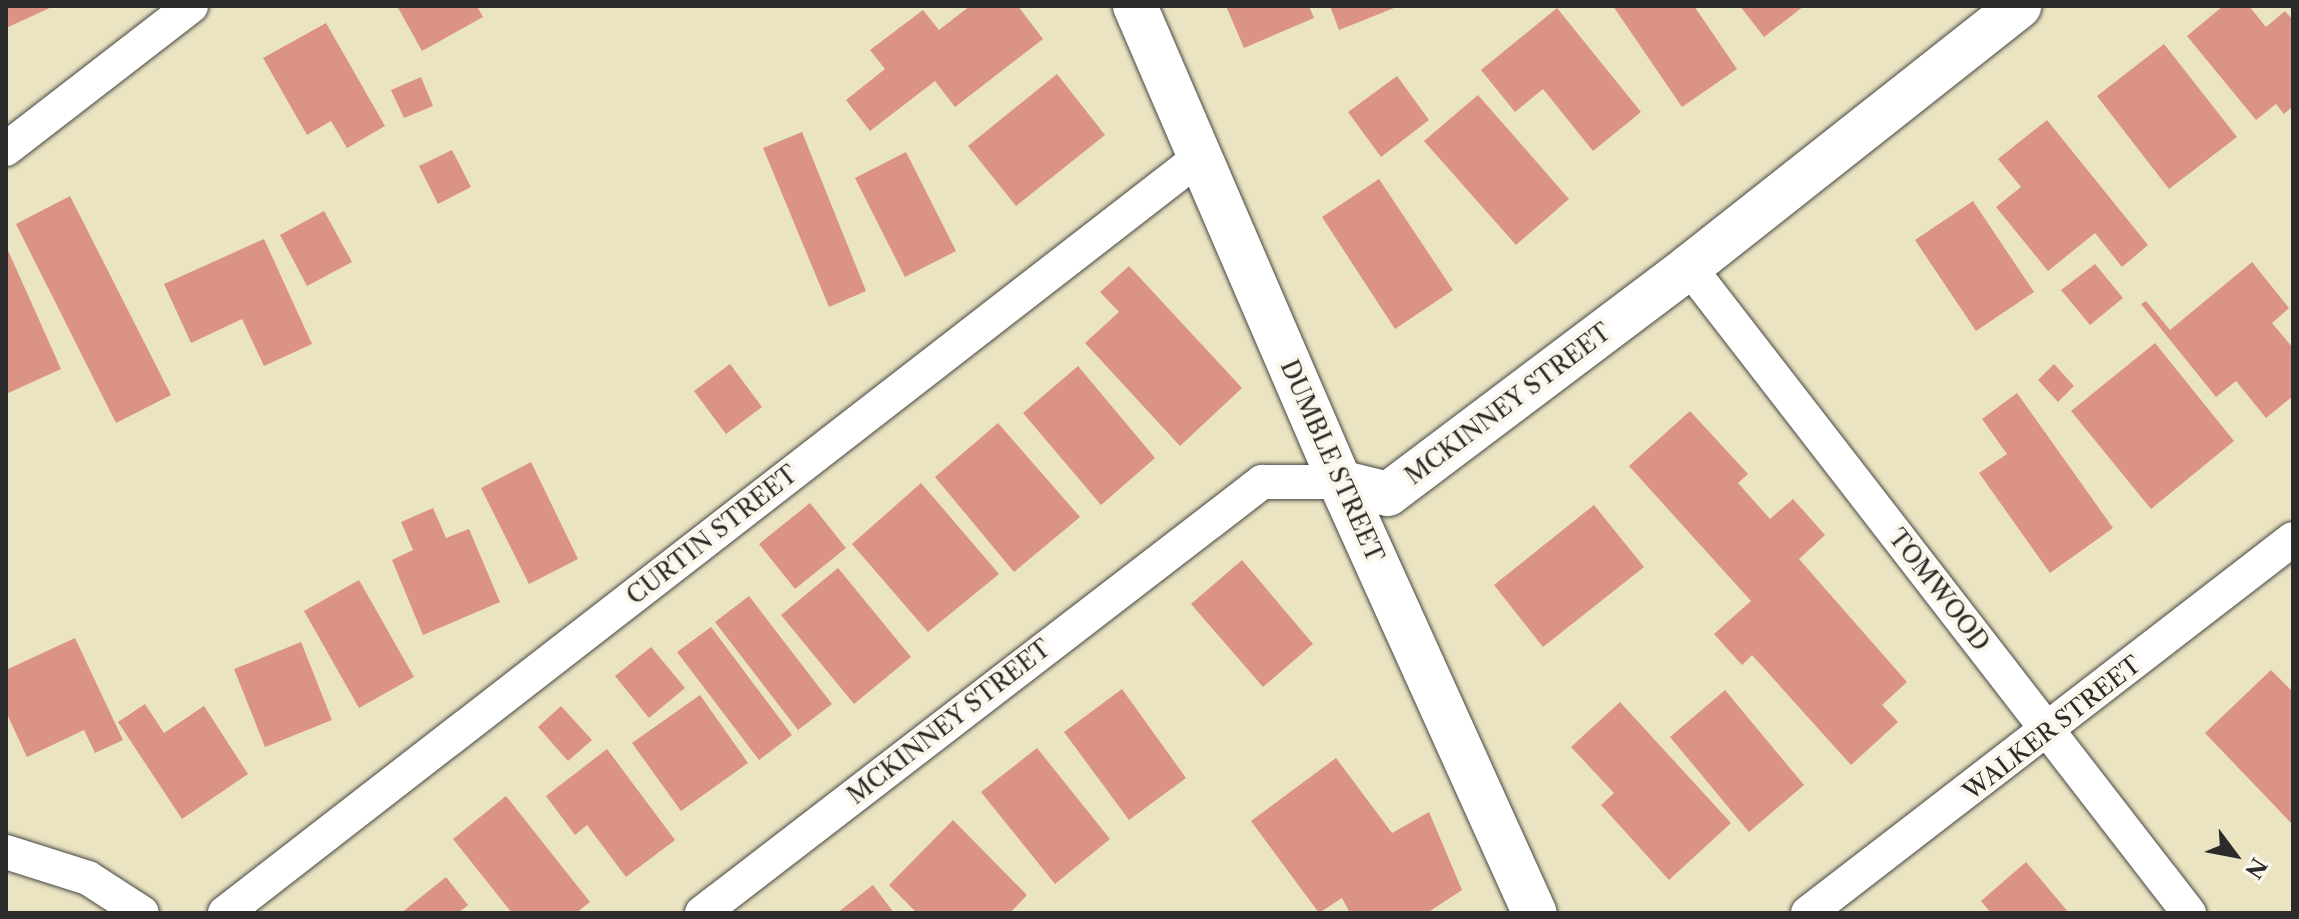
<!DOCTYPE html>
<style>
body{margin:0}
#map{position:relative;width:2299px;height:919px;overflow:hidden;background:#ebe4c3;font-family:"Libre Caslon Text",serif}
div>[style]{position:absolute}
.building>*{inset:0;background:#db9384}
.roads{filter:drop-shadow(0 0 2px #484742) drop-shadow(0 0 2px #484742)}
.minor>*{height:34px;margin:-17px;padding:0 17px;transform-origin:17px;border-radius:17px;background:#fff}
.tertiary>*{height:44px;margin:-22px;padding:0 22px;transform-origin:22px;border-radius:22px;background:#fff}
span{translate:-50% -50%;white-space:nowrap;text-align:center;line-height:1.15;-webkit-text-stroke:8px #fbf7ec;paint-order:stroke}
.street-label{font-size:24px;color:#2b2b2b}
.frame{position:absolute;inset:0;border:8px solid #2b2b2b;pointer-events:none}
.north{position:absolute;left:2195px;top:815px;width:80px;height:80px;-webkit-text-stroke:6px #fbf7ec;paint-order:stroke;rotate:122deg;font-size:22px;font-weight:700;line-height:32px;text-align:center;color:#2b2b2b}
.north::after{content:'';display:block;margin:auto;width:28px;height:36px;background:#2b2b2b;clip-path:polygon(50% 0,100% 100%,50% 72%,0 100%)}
</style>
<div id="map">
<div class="building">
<i style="clip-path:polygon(6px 6px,54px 6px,6px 28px)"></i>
<i style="clip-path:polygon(397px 6px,477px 6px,483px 17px,422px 51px)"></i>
<i style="clip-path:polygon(970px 6px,1018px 6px,1043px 39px,955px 107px,935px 81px,870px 131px,846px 100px,885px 69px,870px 50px,923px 10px,939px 30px)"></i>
<i style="clip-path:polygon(1226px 6px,1309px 6px,1314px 18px,1244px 48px)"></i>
<i style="clip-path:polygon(1330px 6px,1399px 6px,1339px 30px)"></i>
<i style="clip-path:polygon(1613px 6px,1694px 6px,1737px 69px,1682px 107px)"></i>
<i style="clip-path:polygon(1740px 6px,1804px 6px,1764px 37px)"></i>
<i style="clip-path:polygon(2223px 6px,2249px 6px,2266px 27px,2285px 11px,2293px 20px,2293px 106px,2284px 114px,2276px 104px,2256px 120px,2187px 36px)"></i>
<i style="clip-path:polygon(1557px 8px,1641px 112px,1593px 151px,1543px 89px,1515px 112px,1481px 70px)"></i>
<i style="clip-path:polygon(326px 23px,385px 126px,347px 148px,331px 121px,307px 135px,263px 58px)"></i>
<i style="clip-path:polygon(2164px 44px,2237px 137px,2169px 189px,2097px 96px)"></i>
<i style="clip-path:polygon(1057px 74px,1105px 135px,1016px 206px,968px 146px)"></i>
<i style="clip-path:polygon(1397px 76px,1429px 120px,1381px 157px,1348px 112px)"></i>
<i style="clip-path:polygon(421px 77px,433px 106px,404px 118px,391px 90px)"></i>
<i style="clip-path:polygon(1478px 95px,1569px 199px,1516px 245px,1424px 141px)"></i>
<i style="clip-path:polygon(2047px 120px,2148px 245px,2122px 267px,2095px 233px,2048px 271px,1996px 207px,2021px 187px,1998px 159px)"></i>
<i style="clip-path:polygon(802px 132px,866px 291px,829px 307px,763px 148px)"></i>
<i style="clip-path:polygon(452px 150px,471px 187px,438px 204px,419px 166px)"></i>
<i style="clip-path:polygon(906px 152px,956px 251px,905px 277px,855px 178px)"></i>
<i style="clip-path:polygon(1379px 179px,1453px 290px,1395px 329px,1322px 217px)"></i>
<i style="clip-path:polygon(70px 196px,171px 395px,116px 423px,16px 224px)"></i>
<i style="clip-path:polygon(1973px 201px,2034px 292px,1976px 331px,1915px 240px)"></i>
<i style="clip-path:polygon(324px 211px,352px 262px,307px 286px,280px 235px)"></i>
<i style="clip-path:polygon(264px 239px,312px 344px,264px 366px,242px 319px,191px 343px,164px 284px)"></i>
<i style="clip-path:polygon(6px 246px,61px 369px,6px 394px)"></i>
<i style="clip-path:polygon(2252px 262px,2289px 308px,2272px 323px,2293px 348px,2293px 396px,2266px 418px,2236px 381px,2216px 397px,2141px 304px,2146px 301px,2170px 330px)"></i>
<i style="clip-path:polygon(2095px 264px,2123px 298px,2090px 325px,2061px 290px)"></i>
<i style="clip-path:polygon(1129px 266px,1242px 388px,1180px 446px,1085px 343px,1119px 312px,1100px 292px)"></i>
<i style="clip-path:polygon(2155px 343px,2234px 441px,2151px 509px,2071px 411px)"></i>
<i style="clip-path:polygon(730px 364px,762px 407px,726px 434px,694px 391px)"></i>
<i style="clip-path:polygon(2054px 364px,2074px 386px,2058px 402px,2038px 380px)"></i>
<i style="clip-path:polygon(1078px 366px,1155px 458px,1101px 505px,1023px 413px)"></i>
<i style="clip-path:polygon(2017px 393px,2113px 528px,2050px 573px,1979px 473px,2007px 454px,1982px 419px)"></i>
<i style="clip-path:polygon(1690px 411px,1748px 474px,1738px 483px,1770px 519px,1793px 499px,1825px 535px,1799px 559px,1907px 682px,1882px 705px,1898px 722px,1851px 765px,1752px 655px,1742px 665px,1714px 634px,1751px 601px,1629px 466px)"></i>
<i style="clip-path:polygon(998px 423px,1080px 517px,1014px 572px,935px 477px)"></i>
<i style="clip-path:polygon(531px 462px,578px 559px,529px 584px,481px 488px)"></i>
<i style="clip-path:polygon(921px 483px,999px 574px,928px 632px,852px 544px)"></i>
<i style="clip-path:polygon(810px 503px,846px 548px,795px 589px,759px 544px)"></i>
<i style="clip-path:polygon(1594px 505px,1644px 567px,1543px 647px,1494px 585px)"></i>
<i style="clip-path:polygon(433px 508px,446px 538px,469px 529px,500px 602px,423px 635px,392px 560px,413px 550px,401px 522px)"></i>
<i style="clip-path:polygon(1242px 560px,1313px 644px,1263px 687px,1191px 604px)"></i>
<i style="clip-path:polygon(838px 568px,911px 657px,854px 704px,781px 615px)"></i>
<i style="clip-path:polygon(359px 580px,414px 677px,359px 708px,304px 611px)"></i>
<i style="clip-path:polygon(749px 596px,832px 704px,798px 730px,715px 622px)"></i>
<i style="clip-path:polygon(711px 627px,792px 735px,759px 760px,677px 652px)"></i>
<i style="clip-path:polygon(75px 638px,123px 740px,95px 753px,84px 730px,27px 757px,6px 712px,6px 670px)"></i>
<i style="clip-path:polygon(301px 642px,332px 720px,265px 747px,234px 669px)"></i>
<i style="clip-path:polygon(651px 647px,685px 688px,649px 718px,615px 676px)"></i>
<i style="clip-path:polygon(2271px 670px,2293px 692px,2293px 825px,2205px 733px)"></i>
<i style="clip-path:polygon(1122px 689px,1186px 778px,1129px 820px,1064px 732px)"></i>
<i style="clip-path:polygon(1725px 690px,1804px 785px,1749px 832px,1670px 737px)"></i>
<i style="clip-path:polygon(700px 695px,748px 763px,681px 811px,632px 743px)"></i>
<i style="clip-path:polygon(1620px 702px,1731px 823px,1669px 880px,1601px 805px,1614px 793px,1571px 747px)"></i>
<i style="clip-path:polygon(145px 704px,164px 733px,204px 706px,248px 774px,182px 819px,118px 722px)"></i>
<i style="clip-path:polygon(561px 706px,592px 740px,568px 761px,538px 727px)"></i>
<i style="clip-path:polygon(1037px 748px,1110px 839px,1055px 884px,981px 792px)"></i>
<i style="clip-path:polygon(607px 749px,675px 840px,626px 877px,587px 825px,575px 835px,546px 796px)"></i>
<i style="clip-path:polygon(1336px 758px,1392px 833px,1429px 812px,1462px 890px,1427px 913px,1350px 913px,1342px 898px,1319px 913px,1251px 821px)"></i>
<i style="clip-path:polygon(506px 796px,590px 902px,576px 913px,512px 913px,453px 839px)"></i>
<i style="clip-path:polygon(953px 820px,1027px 895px,1010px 913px,917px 913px,889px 885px)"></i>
<i style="clip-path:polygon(2026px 862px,2069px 913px,1991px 913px,1981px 901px)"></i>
<i style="clip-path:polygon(446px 877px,468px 905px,458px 913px,401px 913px)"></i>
<i style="clip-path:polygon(873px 885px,894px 913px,837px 913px)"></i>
</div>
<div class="roads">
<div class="minor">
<i style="left:6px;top:149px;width:234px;rotate:-37.7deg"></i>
<i style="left:1689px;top:267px;width:817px;rotate:52.26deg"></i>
<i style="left:6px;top:852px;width:86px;rotate:17.6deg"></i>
<i style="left:88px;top:878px;width:64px;rotate:32.9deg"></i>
<i style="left:225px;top:913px;width:1234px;rotate:-37.79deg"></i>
<i style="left:702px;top:913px;width:707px;rotate:-37.58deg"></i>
<i style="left:1262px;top:482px;width:78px"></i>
<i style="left:1808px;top:913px;width:612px;rotate:-37.64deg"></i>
</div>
<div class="tertiary">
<i style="left:1135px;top:6px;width:518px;rotate:66.7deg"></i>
<i style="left:1340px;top:482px;width:473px;rotate:65.7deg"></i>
<i style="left:1340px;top:482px;width:49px;rotate:14deg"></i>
<i style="left:1388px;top:494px;width:377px;rotate:-37deg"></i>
<i style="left:1689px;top:267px;width:421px;rotate:-38.3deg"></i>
</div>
</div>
<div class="street-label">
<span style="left:1508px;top:404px;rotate:-37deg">MCKINNEY STREET</span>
<span style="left:1332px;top:461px;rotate:66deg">DUMBLE STREET</span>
<span style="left:712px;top:535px;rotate:-38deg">CURTIN STREET</span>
<span style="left:1939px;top:590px;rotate:52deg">TOMWOOD</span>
<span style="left:949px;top:722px;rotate:-38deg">MCKINNEY STREET</span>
<span style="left:2052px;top:728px;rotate:-38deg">WALKER STREET</span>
</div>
<div class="frame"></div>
<div class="north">N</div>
</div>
